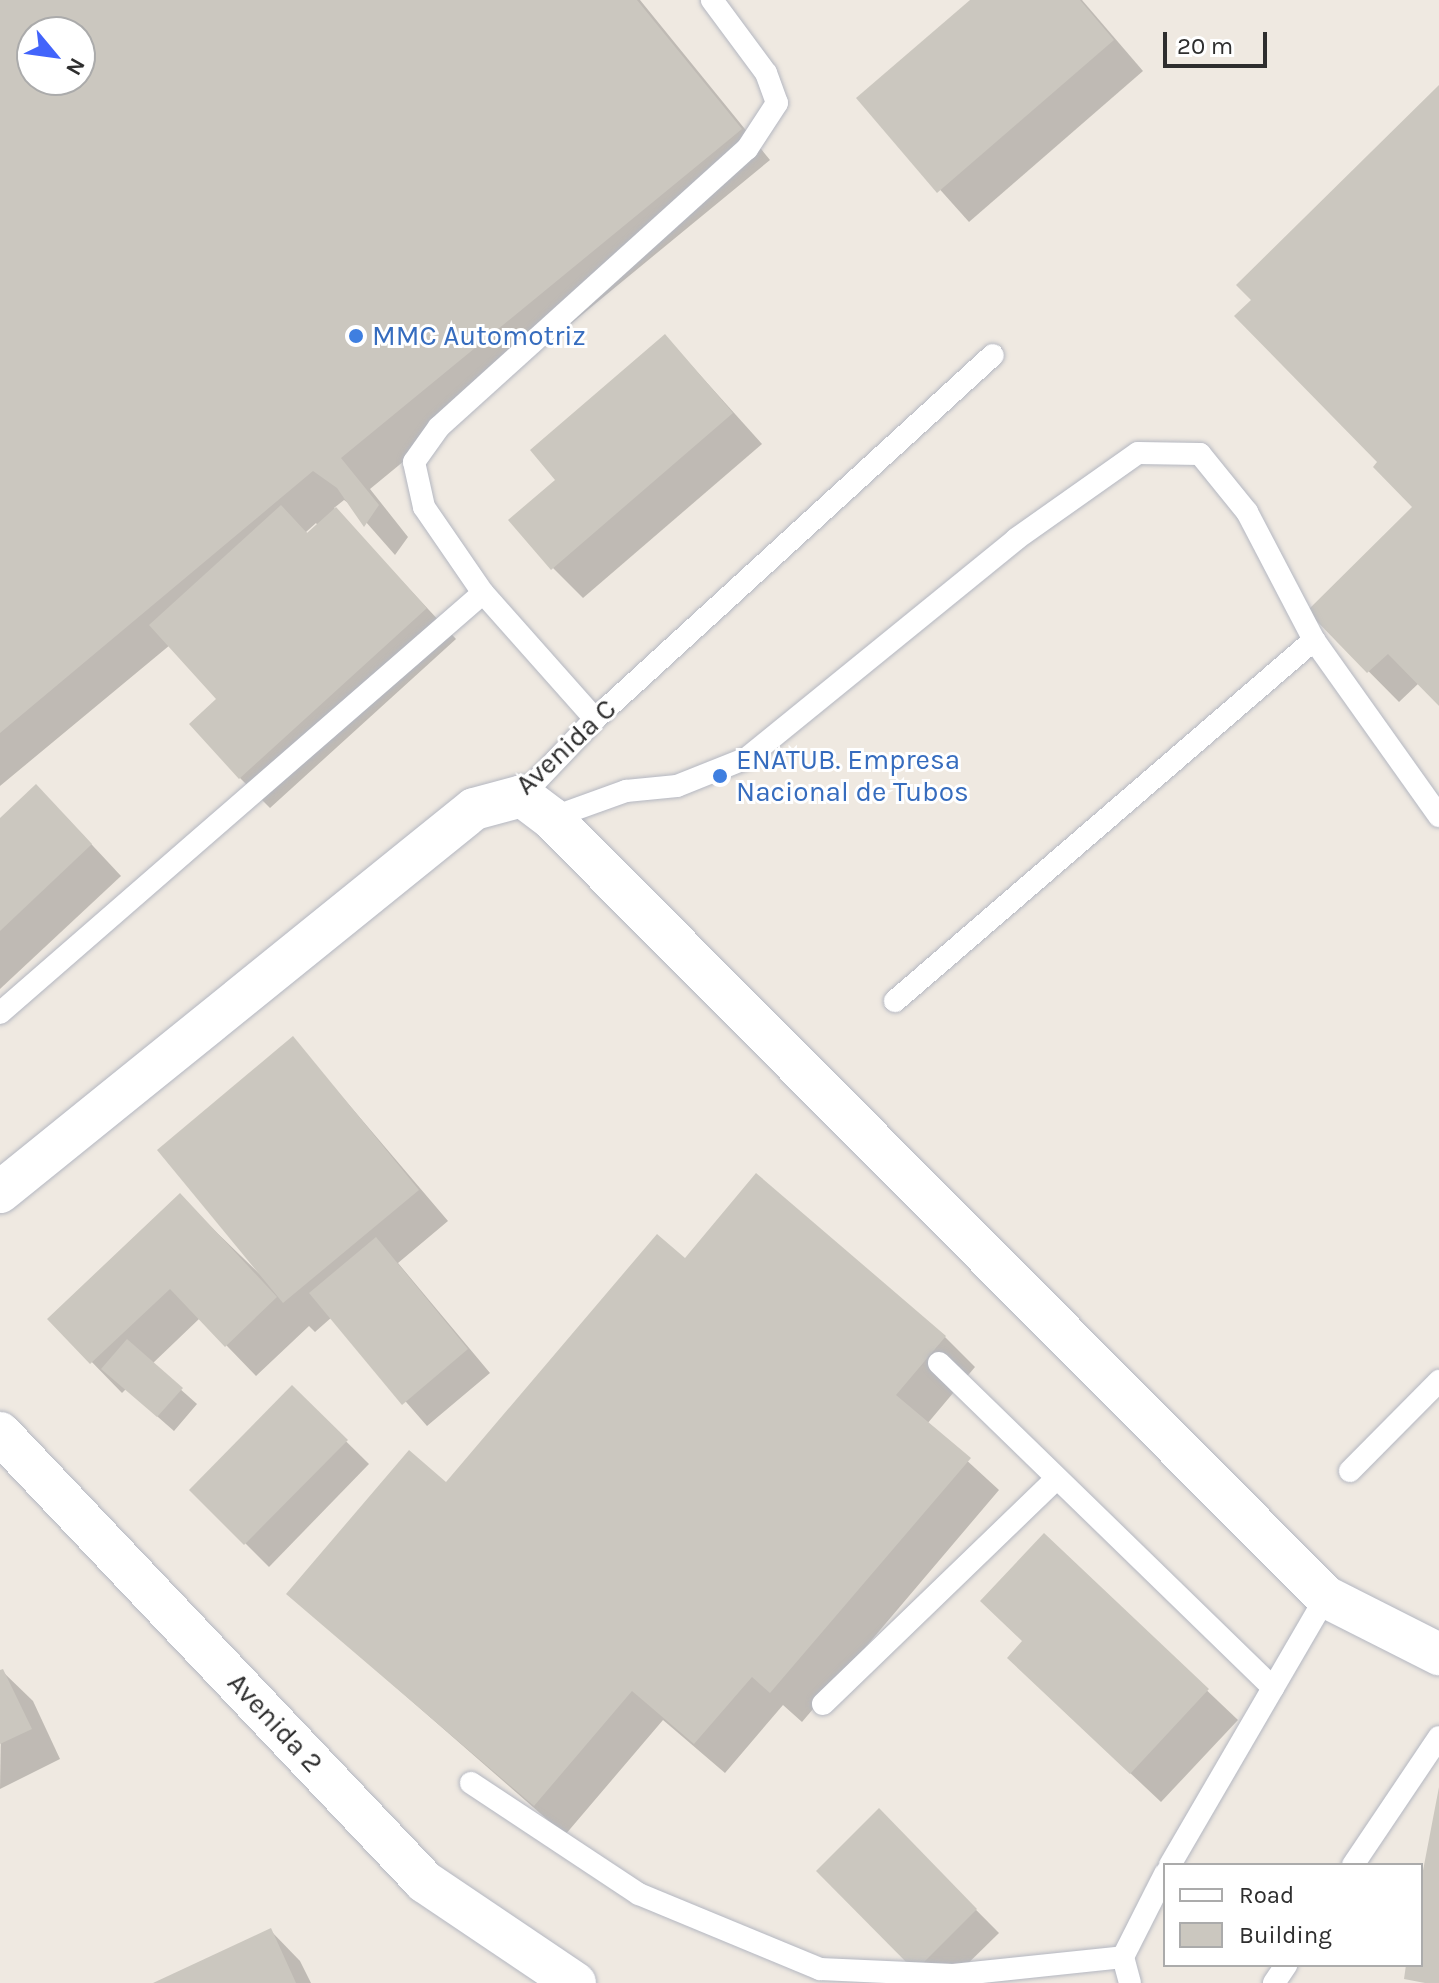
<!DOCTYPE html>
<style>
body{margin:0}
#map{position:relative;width:1439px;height:1983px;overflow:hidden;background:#efe9e1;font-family:Karla,sans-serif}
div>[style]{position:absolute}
.shadow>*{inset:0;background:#0003}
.building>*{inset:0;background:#cbc7bf}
.roads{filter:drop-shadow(0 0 2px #b4b7c1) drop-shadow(0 0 2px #b4b7c1)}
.lane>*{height:22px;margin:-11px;padding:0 11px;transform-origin:11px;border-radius:11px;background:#fff}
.street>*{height:42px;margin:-21px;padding:0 21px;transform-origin:21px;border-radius:21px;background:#fff}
.dots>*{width:22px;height:22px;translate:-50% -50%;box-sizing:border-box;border:4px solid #fff;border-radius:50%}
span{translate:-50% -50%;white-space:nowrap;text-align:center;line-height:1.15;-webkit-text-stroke:6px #fff;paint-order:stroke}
.shop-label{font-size:28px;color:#366cbe}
.left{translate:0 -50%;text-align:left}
.street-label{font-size:28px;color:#2e2e2e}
.legend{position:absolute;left:1163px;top:1863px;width:260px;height:104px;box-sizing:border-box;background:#fff;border:2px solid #ababab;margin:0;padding:10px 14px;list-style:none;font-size:24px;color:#2e2e2e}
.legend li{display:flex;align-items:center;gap:16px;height:40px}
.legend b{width:40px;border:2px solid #ababab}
.north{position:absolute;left:16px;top:16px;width:80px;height:80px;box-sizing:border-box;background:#fff;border:2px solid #ababab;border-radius:50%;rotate:119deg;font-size:22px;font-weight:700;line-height:32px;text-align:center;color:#2e2e2e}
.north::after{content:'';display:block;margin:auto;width:28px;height:36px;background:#4264fb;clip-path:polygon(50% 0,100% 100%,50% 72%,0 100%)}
.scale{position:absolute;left:1163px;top:32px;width:104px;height:36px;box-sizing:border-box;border:4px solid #2e2e2e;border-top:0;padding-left:10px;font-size:24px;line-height:28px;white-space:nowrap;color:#2e2e2e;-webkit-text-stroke:6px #fff;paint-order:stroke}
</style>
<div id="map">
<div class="shadow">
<i style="clip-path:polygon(evenodd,0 0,640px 0,770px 160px,370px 489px,408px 537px,395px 555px,351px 505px,344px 500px,334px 508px,456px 639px,270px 808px,240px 778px,219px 699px,170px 645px,0 786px,0 0,32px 32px,80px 32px,80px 80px,32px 80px,32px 32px,0 0,316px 523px,318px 526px,309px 535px,306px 532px,316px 523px)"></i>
<i style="clip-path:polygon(973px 0,1082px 0,1143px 71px,969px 222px,859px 99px)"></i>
<i style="clip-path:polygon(1439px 88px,1439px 703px,1419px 683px,1399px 702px,1309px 611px,1415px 507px,1254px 300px)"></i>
<i style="clip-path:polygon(665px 336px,762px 444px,583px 598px,553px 568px,558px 480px)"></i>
<i style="clip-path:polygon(66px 817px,121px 876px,0 989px,0 820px)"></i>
<i style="clip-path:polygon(293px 1039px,448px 1221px,398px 1263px,490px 1373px,427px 1426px,332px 1317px,315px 1332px,309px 1326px,256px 1376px,200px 1318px,152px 1364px,197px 1404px,174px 1431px,126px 1389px,122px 1393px,50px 1319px,210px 1226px,273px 1287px)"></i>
<i style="clip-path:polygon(685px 1261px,945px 1337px,975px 1367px,927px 1424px,999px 1490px,802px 1722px,783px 1705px,725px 1773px,663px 1720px,565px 1835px,289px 1594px,446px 1485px)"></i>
<i style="clip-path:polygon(292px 1388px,369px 1464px,269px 1567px,192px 1490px)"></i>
<i style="clip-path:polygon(1044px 1536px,1238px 1720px,1161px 1802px,1040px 1688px,1024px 1642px)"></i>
<i style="clip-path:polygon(2px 1671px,33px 1701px,60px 1759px,0 1789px)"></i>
<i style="clip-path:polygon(878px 1811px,999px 1933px,948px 1983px,930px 1983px,819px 1871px)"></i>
<i style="clip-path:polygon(270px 1930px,300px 1961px,311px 1983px,158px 1983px)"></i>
</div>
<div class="building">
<i style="clip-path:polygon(evenodd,0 0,637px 0,742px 129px,341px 458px,379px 505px,364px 527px,337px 488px,313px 471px,0 733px,0 0,32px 32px,80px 32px,80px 80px,32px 80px,32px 32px)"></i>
<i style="clip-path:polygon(970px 0,1080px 0,1114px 40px,937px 193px,856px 98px)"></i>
<i style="clip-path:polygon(1439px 85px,1439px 706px,1388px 654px,1367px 673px,1307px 611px,1412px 507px,1373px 467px,1377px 462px,1234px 316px,1251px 300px,1236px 285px)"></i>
<i style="clip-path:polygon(665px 334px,733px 413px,551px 570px,508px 520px,555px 480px,530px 450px)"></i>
<i style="clip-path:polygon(281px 505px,307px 533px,336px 507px,427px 608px,239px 779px,189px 724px,216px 699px,149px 625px)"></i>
<i style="clip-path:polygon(36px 784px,92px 844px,0 931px,0 818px)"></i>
<i style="clip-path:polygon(293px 1036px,419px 1190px,283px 1303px,157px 1150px)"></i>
<i style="clip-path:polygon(756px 1173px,946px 1336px,896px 1395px,971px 1458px,770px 1693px,752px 1677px,694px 1744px,632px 1691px,534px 1806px,286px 1594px,409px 1450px,446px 1482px,657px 1234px,685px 1258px)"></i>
<i style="clip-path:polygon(180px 1193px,277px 1297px,225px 1347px,170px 1289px,90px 1364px,47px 1319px)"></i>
<i style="clip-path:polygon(376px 1237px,468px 1349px,402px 1405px,309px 1293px)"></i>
<i style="clip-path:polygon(127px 1339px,183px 1388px,157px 1417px,101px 1369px)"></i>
<i style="clip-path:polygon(292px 1385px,348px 1440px,244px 1545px,189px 1490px)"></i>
<i style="clip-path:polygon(1044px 1533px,1209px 1689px,1130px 1774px,1007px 1658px,1022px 1641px,980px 1601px)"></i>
<i style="clip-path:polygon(3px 1669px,32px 1729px,0 1744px,0 1670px)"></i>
<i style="clip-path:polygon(1439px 1787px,1439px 1983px,1425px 1983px,1404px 1979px,1406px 1965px,1421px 1965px,1421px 1881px)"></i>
<i style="clip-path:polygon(879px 1808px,977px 1909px,915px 1971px,816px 1871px)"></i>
<i style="clip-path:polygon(271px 1928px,296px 1983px,153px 1983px)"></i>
</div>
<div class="roads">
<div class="lane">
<i style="left:595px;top:719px;width:169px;rotate:-131.6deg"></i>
<i style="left:483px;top:593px;width:104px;rotate:-124.5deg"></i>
<i style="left:424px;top:507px;width:46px;rotate:-102.5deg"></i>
<i style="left:414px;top:462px;width:43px;rotate:-54.5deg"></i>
<i style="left:439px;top:427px;width:415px;rotate:-42.1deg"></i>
<i style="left:747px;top:149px;width:55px;rotate:-56.9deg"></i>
<i style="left:777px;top:103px;width:32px;rotate:-110deg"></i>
<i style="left:766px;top:73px;width:91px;rotate:-126.5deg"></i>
<i style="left:522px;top:796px;width:106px;rotate:-46.5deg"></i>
<i style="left:595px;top:719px;width:539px;rotate:-42.45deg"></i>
<i style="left:551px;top:818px;width:80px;rotate:-19.8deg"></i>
<i style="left:626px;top:791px;width:51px;rotate:-5.6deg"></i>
<i style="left:677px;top:786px;width:75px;rotate:-21.8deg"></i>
<i style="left:747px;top:758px;width:347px;rotate:-39.1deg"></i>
<i style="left:1016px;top:539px;width:149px;rotate:-35.2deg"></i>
<i style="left:1138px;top:453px;width:62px;rotate:0.9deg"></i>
<i style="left:1200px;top:454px;width:75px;rotate:51deg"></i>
<i style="left:1247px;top:512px;width:144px;rotate:62.4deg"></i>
<i style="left:1314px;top:640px;width:216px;rotate:54.6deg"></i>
<i style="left:895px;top:1001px;width:553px;rotate:-40.75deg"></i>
<i style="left:0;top:1013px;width:640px;rotate:-41.01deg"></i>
<i style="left:939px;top:1363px;width:466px;rotate:44.2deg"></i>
<i style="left:1350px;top:1471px;width:127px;rotate:-45.3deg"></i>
<i style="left:823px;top:1704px;width:325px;rotate:-44deg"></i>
<i style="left:471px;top:1783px;width:201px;rotate:33.5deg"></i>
<i style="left:639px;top:1894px;width:196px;rotate:22.5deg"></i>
<i style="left:820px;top:1969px;width:133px;rotate:2.6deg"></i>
<i style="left:953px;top:1975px;width:171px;rotate:-6deg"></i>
<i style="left:1170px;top:1865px;width:310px;rotate:-59.8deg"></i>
<i style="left:1353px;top:1865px;width:154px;rotate:-56.1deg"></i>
<i style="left:1130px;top:1983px;width:27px;rotate:-105deg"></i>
<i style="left:1123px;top:1957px;width:93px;rotate:-63.2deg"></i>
<i style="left:1274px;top:1983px;width:22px;rotate:-56deg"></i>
</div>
<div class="street">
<i style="left:0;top:1192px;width:609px;rotate:-38.94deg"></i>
<i style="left:474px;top:809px;width:50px;rotate:-15.2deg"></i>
<i style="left:522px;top:796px;width:36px;rotate:37deg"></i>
<i style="left:551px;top:818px;width:1099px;rotate:45.15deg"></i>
<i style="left:1326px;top:1597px;width:127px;rotate:26.8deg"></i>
<i style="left:0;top:1433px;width:618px;rotate:46.57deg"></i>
<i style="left:425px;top:1882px;width:181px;rotate:34deg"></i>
</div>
</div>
<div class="dots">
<i style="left:356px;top:336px;background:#3f7fe0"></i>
<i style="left:720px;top:776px;background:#3f7fe0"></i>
</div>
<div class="shop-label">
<span class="left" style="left:372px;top:336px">MMC Automotriz</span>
<span class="left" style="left:736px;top:776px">ENATUB. Empresa<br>Nacional de Tubos</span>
</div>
<div class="street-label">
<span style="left:566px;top:747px;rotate:-43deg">Avenida C</span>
<span style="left:275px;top:1723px;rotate:47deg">Avenida 2</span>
</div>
<ul class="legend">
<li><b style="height:10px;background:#fff"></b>Road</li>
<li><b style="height:22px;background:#cbc7bf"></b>Building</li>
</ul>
<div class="north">N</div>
<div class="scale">20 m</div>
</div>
